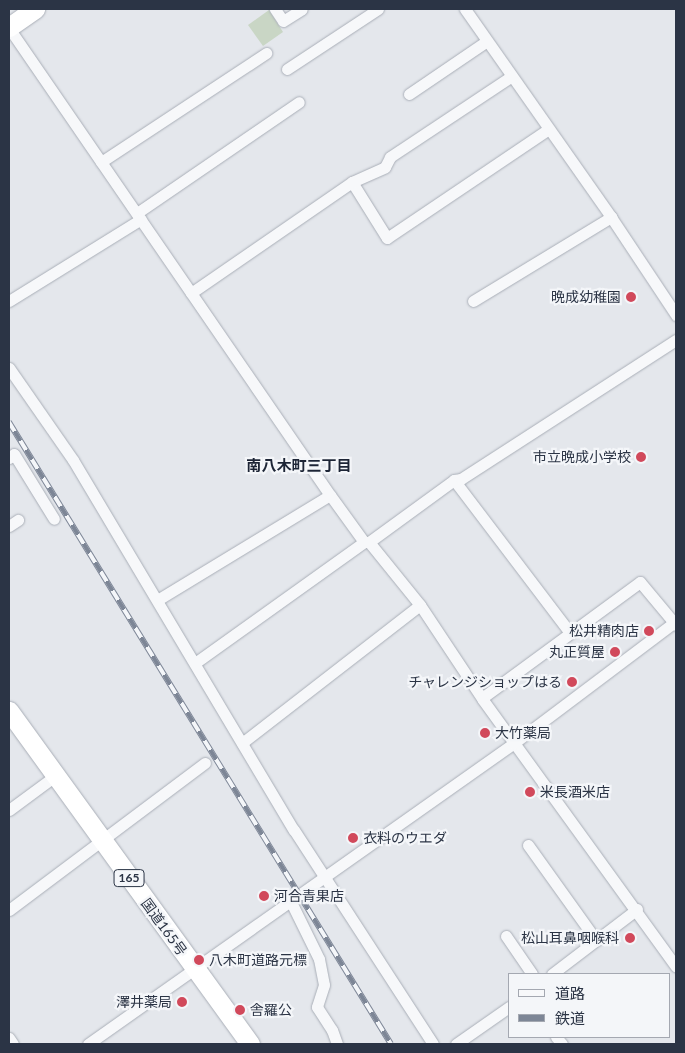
<!DOCTYPE html>
<meta charset="utf-8">
<style>
body{margin:0}
#map{position:relative;width:685px;height:1053px;overflow:hidden;background:#e4e7ec;font-family:Lato,"Noto Sans JP",sans-serif}
div>[style]{position:absolute}
.green>*{inset:0;background:#c9d6c5}
.roads{filter:drop-shadow(0 0 1px #a9aeb7) drop-shadow(0 0 1px #a9aeb7)}
.minor>*{height:11px;margin:-5.5px;padding:0 5.5px;transform-origin:5.5px;border-radius:5.5px;background:#f7f8fa}
.trunk>*{height:19px;margin:-9.5px;padding:0 9.5px;transform-origin:9.5px;border-radius:9.5px;background:#fff}
.rail>*{height:5.5px;margin-top:-2.75px;transform-origin:0;background:repeating-linear-gradient(90deg,#f4f6f9 0 11px,#7d8696 0 22px);box-sizing:border-box;border-block:1px solid #7d8696}
.dots>*{width:14px;height:14px;translate:-50% -50%;box-sizing:border-box;border:2px solid #f4f6f9;border-radius:50%}
span{translate:-50% -50%;white-space:nowrap;text-align:center;line-height:1.15;-webkit-text-stroke:4.5px #f4f6f9;paint-order:stroke}
.shield-label span{padding:1px 4px;background:#f4f6f9;border:1px solid;border-radius:4px;-webkit-text-stroke-width:0}
.shield-label{font-size:12px;color:#2b3445;font-weight:700}
.poi-label{font-size:14px;color:#2b3445}
.right{translate:-100% -50%;text-align:right}
.left{translate:0 -50%;text-align:left}
.street-label{font-size:14px;color:#2b3445}
.neighbourhood-label{font-size:15px;color:#1d2536;font-weight:700}
.frame{position:absolute;inset:0;border:10px solid #2b3445;pointer-events:none}
.legend{position:absolute;left:508px;top:973px;width:162px;height:65px;box-sizing:border-box;background:#f4f6f9;border:1px solid #a4a8b1;margin:0;padding:6px 9px;list-style:none;font-size:15px;color:#2b3445}
.legend li{display:flex;align-items:center;gap:10px;height:25px}
.legend b{width:25px;border:1px solid #a4a8b1}
</style>
<div id="map">
<div class="green">
<i style="clip-path:polygon(269px 10px,283px 32px,263px 46px,248px 25px)"></i>
</div>
<div class="roads">
<div class="minor">
<i style="left:275px;top:9px;width:14px;rotate:56deg"></i>
<i style="left:283px;top:21px;width:22px;rotate:-32deg"></i>
<i style="left:465px;top:9px;width:254px;rotate:54.9deg"></i>
<i style="left:611px;top:217px;width:118px;rotate:56.4deg"></i>
<i style="left:9px;top:28px;width:567px;rotate:55.5deg"></i>
<i style="left:330px;top:495px;width:58px;rotate:54.1deg"></i>
<i style="left:364px;top:542px;width:5px"></i>
<i style="left:369px;top:542px;width:81px;rotate:51deg"></i>
<i style="left:420px;top:605px;width:114px;rotate:56.4deg"></i>
<i style="left:483px;top:700px;width:329px;rotate:54.1deg"></i>
<i style="left:287px;top:69px;width:109px;rotate:-33.4deg"></i>
<i style="left:409px;top:94px;width:94px;rotate:-34.2deg"></i>
<i style="left:101px;top:162px;width:198px;rotate:-33.4deg"></i>
<i style="left:352px;top:182px;width:66px;rotate:58deg"></i>
<i style="left:387px;top:238px;width:193px;rotate:-34deg"></i>
<i style="left:137px;top:213px;width:196px;rotate:-34.4deg"></i>
<i style="left:191px;top:293px;width:196px;rotate:-34.6deg"></i>
<i style="left:352px;top:182px;width:36px;rotate:-24deg"></i>
<i style="left:385px;top:167px;width:11px;rotate:-63deg"></i>
<i style="left:390px;top:157px;width:146px;rotate:-33.6deg"></i>
<i style="left:9px;top:301px;width:155px;rotate:-31.8deg"></i>
<i style="left:473px;top:301px;width:162px;rotate:-31.3deg"></i>
<i style="left:9px;top:368px;width:112px;rotate:55.2deg"></i>
<i style="left:73px;top:460px;width:431px;rotate:59.2deg"></i>
<i style="left:294px;top:830px;width:255px;rotate:57deg"></i>
<i style="left:9px;top:458px;width:6px;rotate:-39deg"></i>
<i style="left:14px;top:454px;width:76px;rotate:58.4deg"></i>
<i style="left:454px;top:480px;width:192px;rotate:52.8deg"></i>
<i style="left:9px;top:526px;width:11px;rotate:-34deg"></i>
<i style="left:369px;top:542px;width:105px;rotate:-36.1deg"></i>
<i style="left:454px;top:480px;width:7px;rotate:-8deg"></i>
<i style="left:461px;top:479px;width:256px;rotate:-32.9deg"></i>
<i style="left:159px;top:599px;width:200px;rotate:-31.3deg"></i>
<i style="left:195px;top:663px;width:208px;rotate:-35.6deg"></i>
<i style="left:482px;top:698px;width:196px;rotate:-36.3deg"></i>
<i style="left:640px;top:582px;width:56px;rotate:50.1deg"></i>
<i style="left:242px;top:743px;width:225px;rotate:-37.8deg"></i>
<i style="left:9px;top:810px;width:57px;rotate:-36.5deg"></i>
<i style="left:528px;top:845px;width:117px;rotate:54.4deg"></i>
<i style="left:290px;top:900px;width:66px;rotate:63.8deg"></i>
<i style="left:319px;top:959px;width:26px;rotate:79deg"></i>
<i style="left:324px;top:985px;width:23px;rotate:108deg"></i>
<i style="left:317px;top:1007px;width:27px;rotate:57deg"></i>
<i style="left:332px;top:1030px;width:15px;rotate:70deg"></i>
<i style="left:9px;top:910px;width:245px;rotate:-36.9deg"></i>
<i style="left:506px;top:936px;width:46px;rotate:55.6deg"></i>
<i style="left:552px;top:974px;width:107px;rotate:-37.4deg"></i>
<i style="left:556px;top:1037px;width:9px;rotate:49deg"></i>
<i style="left:9px;top:1038px;width:7px;rotate:56deg"></i>
<i style="left:88px;top:1044px;width:522px;rotate:-35.24deg"></i>
<i style="left:514px;top:743px;width:203px;rotate:-37deg"></i>
<i style="left:456px;top:1044px;width:65px;rotate:-34.9deg"></i>
</div>
<div class="trunk">
<i style="left:9px;top:27px;width:32px;rotate:-35deg"></i>
<i style="left:9px;top:711px;width:411px;rotate:54.1deg"></i>
</div>
</div>
<div class="rail">
<i style="left:9px;top:422px;width:730px;rotate:58.44deg"></i>
</div>
<div class="dots">
<i style="left:631px;top:297px;background:#d1495b"></i>
<i style="left:641px;top:457px;background:#d1495b"></i>
<i style="left:649px;top:631px;background:#d1495b"></i>
<i style="left:615px;top:652px;background:#d1495b"></i>
<i style="left:572px;top:682px;background:#d1495b"></i>
<i style="left:485px;top:733px;background:#d1495b"></i>
<i style="left:530px;top:792px;background:#d1495b"></i>
<i style="left:353px;top:838px;background:#d1495b"></i>
<i style="left:264px;top:896px;background:#d1495b"></i>
<i style="left:630px;top:938px;background:#d1495b"></i>
<i style="left:199px;top:960px;background:#d1495b"></i>
<i style="left:182px;top:1002px;background:#d1495b"></i>
<i style="left:240px;top:1010px;background:#d1495b"></i>
</div>
<div class="shield-label">
<span style="left:129px;top:878px">165</span>
</div>
<div class="poi-label">
<span class="right" style="left:621px;top:297px">晩成幼稚園</span>
<span class="right" style="left:631px;top:457px">市立晩成小学校</span>
<span class="right" style="left:639px;top:631px">松井精肉店</span>
<span class="right" style="left:605px;top:652px">丸正質屋</span>
<span class="right" style="left:562px;top:682px">チャレンジショップはる</span>
<span class="left" style="left:495px;top:733px">大竹薬局</span>
<span class="left" style="left:540px;top:792px">米長酒米店</span>
<span class="left" style="left:363px;top:838px">衣料のウエダ</span>
<span class="left" style="left:274px;top:896px">河合青果店</span>
<span class="right" style="left:619px;top:938px">松山耳鼻咽喉科</span>
<span class="left" style="left:209px;top:960px">八木町道路元標</span>
<span class="right" style="left:172px;top:1002px">澤井薬局</span>
<span class="left" style="left:250px;top:1010px">舎羅公</span>
</div>
<div class="street-label">
<span style="left:164px;top:927px;rotate:54deg">国道165号</span>
</div>
<div class="neighbourhood-label">
<span style="left:299px;top:466px">南八木町三丁目</span>
</div>
<div class="frame"></div>
<ul class="legend">
<li><b style="height:6px;background:#f7f8fa"></b>道路</li>
<li><b style="height:6px;background:#7d8696"></b>鉄道</li>
</ul>
</div>
